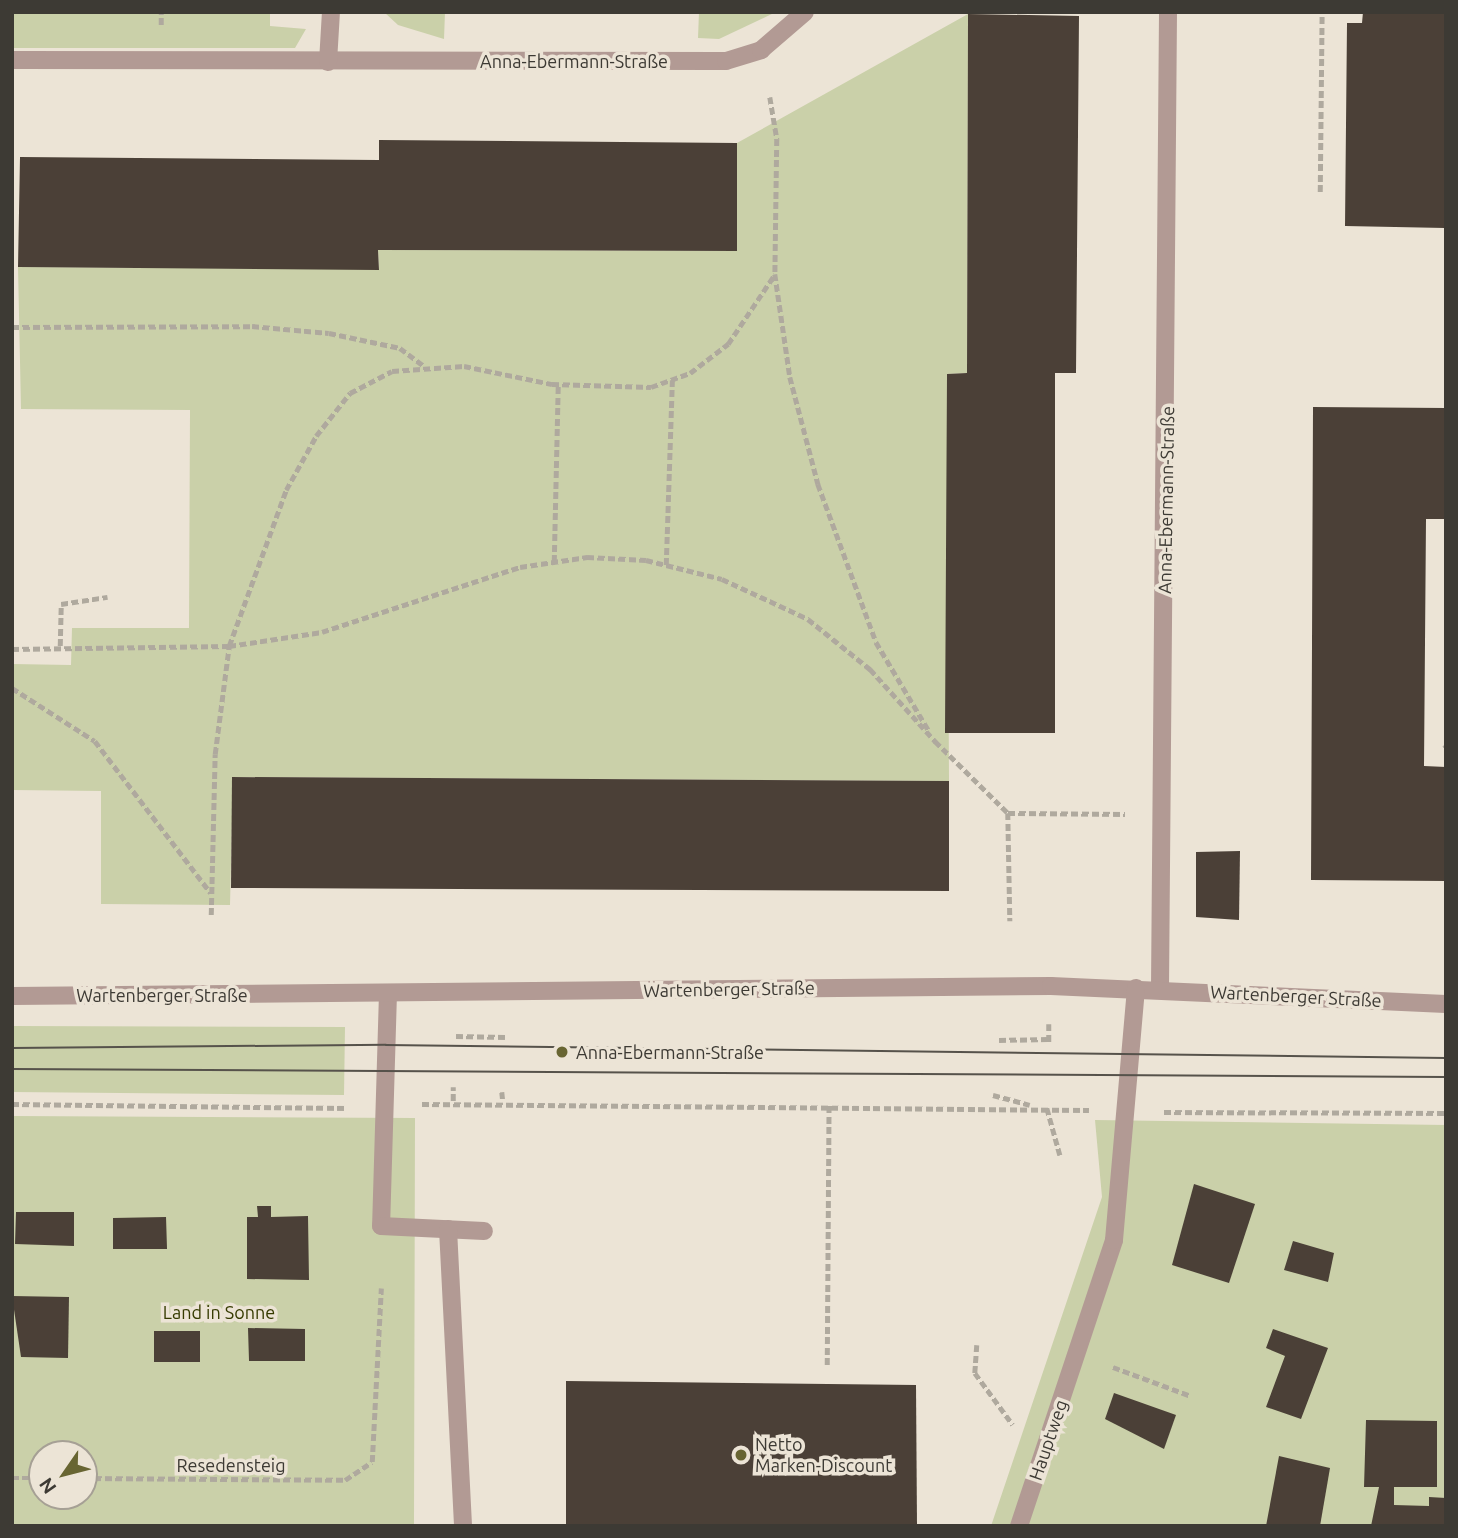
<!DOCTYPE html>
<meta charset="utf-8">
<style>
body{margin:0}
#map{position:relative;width:1458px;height:1538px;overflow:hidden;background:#ece4d6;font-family:Ubuntu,sans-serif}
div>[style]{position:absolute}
.green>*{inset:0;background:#cad0a9}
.building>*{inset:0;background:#4b4037}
.path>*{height:4.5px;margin-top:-2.25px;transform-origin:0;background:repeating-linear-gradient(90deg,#afa99e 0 7px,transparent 0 10.5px)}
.minor>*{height:18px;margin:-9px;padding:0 9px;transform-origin:9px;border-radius:9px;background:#b29a94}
.tram>*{height:2px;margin:-1px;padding:0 1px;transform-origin:1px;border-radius:1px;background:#56524b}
.dots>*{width:19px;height:19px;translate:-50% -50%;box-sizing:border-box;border:4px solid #ece4d6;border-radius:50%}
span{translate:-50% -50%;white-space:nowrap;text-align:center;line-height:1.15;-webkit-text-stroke:7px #ece4d6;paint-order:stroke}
.street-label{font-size:18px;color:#3d3a34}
.poi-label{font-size:18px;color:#3d3a34}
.left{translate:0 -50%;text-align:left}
.park-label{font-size:18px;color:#363b00}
.frame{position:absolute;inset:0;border:14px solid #3d3a34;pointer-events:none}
.north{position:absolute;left:28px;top:1440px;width:70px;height:70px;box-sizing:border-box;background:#ece4d6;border:2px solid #a6a095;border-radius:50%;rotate:235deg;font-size:19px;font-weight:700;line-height:28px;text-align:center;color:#3d3a34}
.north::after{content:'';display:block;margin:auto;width:24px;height:32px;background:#686532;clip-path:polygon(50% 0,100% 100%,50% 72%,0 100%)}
</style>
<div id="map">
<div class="green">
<i style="clip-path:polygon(12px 12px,270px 12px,270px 26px,306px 29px,295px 48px,12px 48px)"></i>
<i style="clip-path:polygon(384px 12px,445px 12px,444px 39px,398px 25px)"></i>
<i style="clip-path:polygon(699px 12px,776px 12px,719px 39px,698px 38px)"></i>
<i style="clip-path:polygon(968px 14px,967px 373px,947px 374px,949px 781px,233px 777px,230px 905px,101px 904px,101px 791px,12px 790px,12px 664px,71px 665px,72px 628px,189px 628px,190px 410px,21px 409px,18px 267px,379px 269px,378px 250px,737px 251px,737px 143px)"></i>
<i style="clip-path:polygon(12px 1026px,345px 1027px,344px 1095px,12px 1092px)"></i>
<i style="clip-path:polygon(evenodd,12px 1116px,415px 1118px,414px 1526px,12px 1526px,12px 1116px,42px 1454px,84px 1454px,84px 1496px,42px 1496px,42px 1454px)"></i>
<i style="clip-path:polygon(1095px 1120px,1446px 1125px,1446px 1526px,991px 1526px,1102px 1197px)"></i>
</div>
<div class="building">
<i style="clip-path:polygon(1363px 12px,1446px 12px,1445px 228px,1345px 226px,1347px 23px,1362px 23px)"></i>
<i style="clip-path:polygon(968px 14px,1079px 16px,1076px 373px,1055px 373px,1055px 733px,945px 733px,947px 374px,967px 373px)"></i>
<i style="clip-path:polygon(379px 140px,737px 143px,737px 251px,378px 250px,379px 270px,18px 267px,20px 157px,379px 160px)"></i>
<i style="clip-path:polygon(1313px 407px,1446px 408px,1446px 519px,1426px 519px,1424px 766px,1446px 767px,1446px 881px,1311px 880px)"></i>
<i style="clip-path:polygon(232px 777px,949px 781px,949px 891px,231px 888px)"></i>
<i style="clip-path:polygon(1240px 851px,1239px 920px,1196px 917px,1196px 852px)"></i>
<i style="clip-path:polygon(1194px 1184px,1255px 1204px,1229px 1283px,1172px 1265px)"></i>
<i style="clip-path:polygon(257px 1206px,271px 1206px,271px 1217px,308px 1216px,309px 1280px,247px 1279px,247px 1217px,258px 1217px)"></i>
<i style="clip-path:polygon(16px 1212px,74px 1212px,74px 1246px,15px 1244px)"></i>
<i style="clip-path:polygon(166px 1217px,167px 1249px,113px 1249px,113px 1218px)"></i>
<i style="clip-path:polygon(1293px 1241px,1334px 1253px,1328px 1282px,1284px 1270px)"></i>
<i style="clip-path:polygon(12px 1296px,69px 1297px,68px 1358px,21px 1357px)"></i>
<i style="clip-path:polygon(248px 1328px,305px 1329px,305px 1361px,249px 1361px)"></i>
<i style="clip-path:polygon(1273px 1329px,1328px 1348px,1301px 1419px,1266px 1407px,1285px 1356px,1266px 1348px)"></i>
<i style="clip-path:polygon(154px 1331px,200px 1331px,200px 1362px,154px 1362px)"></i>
<i style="clip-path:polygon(566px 1381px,916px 1385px,917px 1526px,566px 1526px)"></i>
<i style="clip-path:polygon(1114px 1393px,1176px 1415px,1164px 1449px,1105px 1419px)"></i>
<i style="clip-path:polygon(1366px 1420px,1437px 1421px,1437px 1487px,1394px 1487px,1394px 1505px,1429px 1506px,1429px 1497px,1446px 1498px,1446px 1526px,1371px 1526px,1379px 1487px,1364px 1487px)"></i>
<i style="clip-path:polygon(1279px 1456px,1330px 1468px,1320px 1526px,1266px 1526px)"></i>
</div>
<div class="path">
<i style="left:161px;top:25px;width:13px;rotate:-90deg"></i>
<i style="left:770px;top:97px;width:43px;rotate:80.5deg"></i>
<i style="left:777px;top:139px;width:135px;rotate:90.8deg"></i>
<i style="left:775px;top:274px;width:104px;rotate:81.7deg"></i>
<i style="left:790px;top:377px;width:111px;rotate:75.3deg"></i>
<i style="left:818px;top:484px;width:168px;rotate:69.8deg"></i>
<i style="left:876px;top:642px;width:104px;rotate:59.2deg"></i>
<i style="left:1320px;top:192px;width:180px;rotate:-89.4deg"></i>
<i style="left:12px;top:327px;width:240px;rotate:-0.2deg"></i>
<i style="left:252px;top:326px;width:77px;rotate:5.2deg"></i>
<i style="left:329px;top:333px;width:73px;rotate:11.9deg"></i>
<i style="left:400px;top:348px;width:31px;rotate:37deg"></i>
<i style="left:554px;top:562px;width:178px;rotate:-88.7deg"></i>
<i style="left:666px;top:565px;width:185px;rotate:-88.1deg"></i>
<i style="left:60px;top:646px;width:42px;rotate:-88.6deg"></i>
<i style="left:61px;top:604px;width:47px;rotate:-8.7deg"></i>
<i style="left:12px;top:649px;width:217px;rotate:-0.8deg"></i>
<i style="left:229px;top:646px;width:94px;rotate:-8.6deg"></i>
<i style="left:322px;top:632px;width:208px;rotate:-18.2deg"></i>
<i style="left:520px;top:567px;width:68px;rotate:-8.5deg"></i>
<i style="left:587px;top:557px;width:59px;rotate:2.9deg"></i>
<i style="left:646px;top:560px;width:78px;rotate:14deg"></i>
<i style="left:722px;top:579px;width:95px;rotate:24.9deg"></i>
<i style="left:808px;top:619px;width:80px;rotate:38.9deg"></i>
<i style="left:870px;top:669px;width:98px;rotate:47.9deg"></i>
<i style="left:12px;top:688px;width:98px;rotate:32.6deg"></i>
<i style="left:95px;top:741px;width:191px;rotate:52.7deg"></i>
<i style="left:935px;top:741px;width:103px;rotate:44.6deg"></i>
<i style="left:1008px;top:813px;width:117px;rotate:0.5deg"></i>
<i style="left:1444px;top:748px;width:3px;rotate:-45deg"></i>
<i style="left:1008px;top:813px;width:108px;rotate:88.9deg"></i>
<i style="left:211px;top:915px;width:161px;rotate:-88.6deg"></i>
<i style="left:215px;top:754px;width:109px;rotate:-82.6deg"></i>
<i style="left:229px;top:646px;width:166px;rotate:-69.9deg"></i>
<i style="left:286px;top:490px;width:62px;rotate:-60.9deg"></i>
<i style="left:316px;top:436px;width:55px;rotate:-51.7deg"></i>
<i style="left:350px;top:393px;width:47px;rotate:-27.6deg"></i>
<i style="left:392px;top:371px;width:72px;rotate:-4deg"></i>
<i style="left:464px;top:366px;width:90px;rotate:11.6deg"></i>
<i style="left:552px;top:384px;width:99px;rotate:1.7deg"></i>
<i style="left:651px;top:387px;width:41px;rotate:-19.7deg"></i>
<i style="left:690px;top:373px;width:48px;rotate:-37.3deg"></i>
<i style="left:728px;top:344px;width:84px;rotate:-56.1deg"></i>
<i style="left:1049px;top:1024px;width:20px;rotate:90deg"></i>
<i style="left:456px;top:1036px;width:49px;rotate:1.2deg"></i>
<i style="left:999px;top:1040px;width:49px;rotate:-1.2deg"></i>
<i style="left:502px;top:1092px;width:10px;rotate:84deg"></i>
<i style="left:993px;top:1095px;width:38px;rotate:15deg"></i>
<i style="left:453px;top:1101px;width:14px;rotate:-90deg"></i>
<i style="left:12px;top:1104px;width:335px;rotate:0.7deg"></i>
<i style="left:422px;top:1104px;width:667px;rotate:0.52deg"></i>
<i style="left:1047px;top:1108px;width:49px;rotate:74.5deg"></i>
<i style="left:1164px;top:1112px;width:282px;rotate:0.2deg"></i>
<i style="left:977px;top:1345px;width:28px;rotate:94deg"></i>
<i style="left:975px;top:1373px;width:64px;rotate:53.8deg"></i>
<i style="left:827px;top:1365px;width:260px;rotate:-89.6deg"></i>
<i style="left:1113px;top:1367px;width:83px;rotate:20.4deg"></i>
<i style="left:12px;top:1478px;width:30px"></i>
<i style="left:84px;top:1478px;width:261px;rotate:0.4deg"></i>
<i style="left:345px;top:1480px;width:32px;rotate:-34deg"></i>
<i style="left:372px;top:1462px;width:174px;rotate:-87deg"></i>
</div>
<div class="minor">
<i style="left:12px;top:60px;width:714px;rotate:0.08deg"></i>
<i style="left:726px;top:61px;width:37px;rotate:-17deg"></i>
<i style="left:761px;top:50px;width:58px;rotate:-40.8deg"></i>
<i style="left:328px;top:62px;width:50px;rotate:-86.6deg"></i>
<i style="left:1160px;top:988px;width:976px;rotate:-89.53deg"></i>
<i style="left:388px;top:993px;width:233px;rotate:91.7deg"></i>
<i style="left:381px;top:1226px;width:103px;rotate:2.8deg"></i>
<i style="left:12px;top:996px;width:1039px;rotate:-0.55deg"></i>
<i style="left:1051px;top:986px;width:395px;rotate:2.6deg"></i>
<i style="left:448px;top:1229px;width:297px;rotate:87.1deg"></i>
<i style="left:1019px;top:1526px;width:301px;rotate:-71.6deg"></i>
<i style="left:1114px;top:1240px;width:253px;rotate:-85deg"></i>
</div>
<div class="tram">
<i style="left:12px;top:1048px;width:374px;rotate:-0.5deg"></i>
<i style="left:386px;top:1045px;width:1060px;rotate:0.7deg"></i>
<i style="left:12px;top:1069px;width:1434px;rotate:0.32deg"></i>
</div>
<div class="dots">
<i style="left:562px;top:1052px;background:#686532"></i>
<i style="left:741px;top:1455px;background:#686532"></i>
</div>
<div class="street-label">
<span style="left:574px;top:61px">Anna-Ebermann-Straße</span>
<span style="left:1166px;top:500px;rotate:-89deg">Anna-Ebermann-Straße</span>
<span style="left:729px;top:989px;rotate:-1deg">Wartenberger Straße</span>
<span style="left:162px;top:995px">Wartenberger Straße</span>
<span style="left:1296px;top:996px;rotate:3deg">Wartenberger Straße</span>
<span style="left:1048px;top:1440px;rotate:-71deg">Hauptweg</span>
<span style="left:231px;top:1465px">Resedensteig</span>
</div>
<div class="poi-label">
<span class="left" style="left:576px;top:1052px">Anna-Ebermann-Straße</span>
<span class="left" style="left:755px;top:1455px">Netto<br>Marken-Discount</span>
</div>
<div class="park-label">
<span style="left:219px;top:1312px">Land in Sonne</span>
</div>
<div class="frame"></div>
<div class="north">N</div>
</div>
